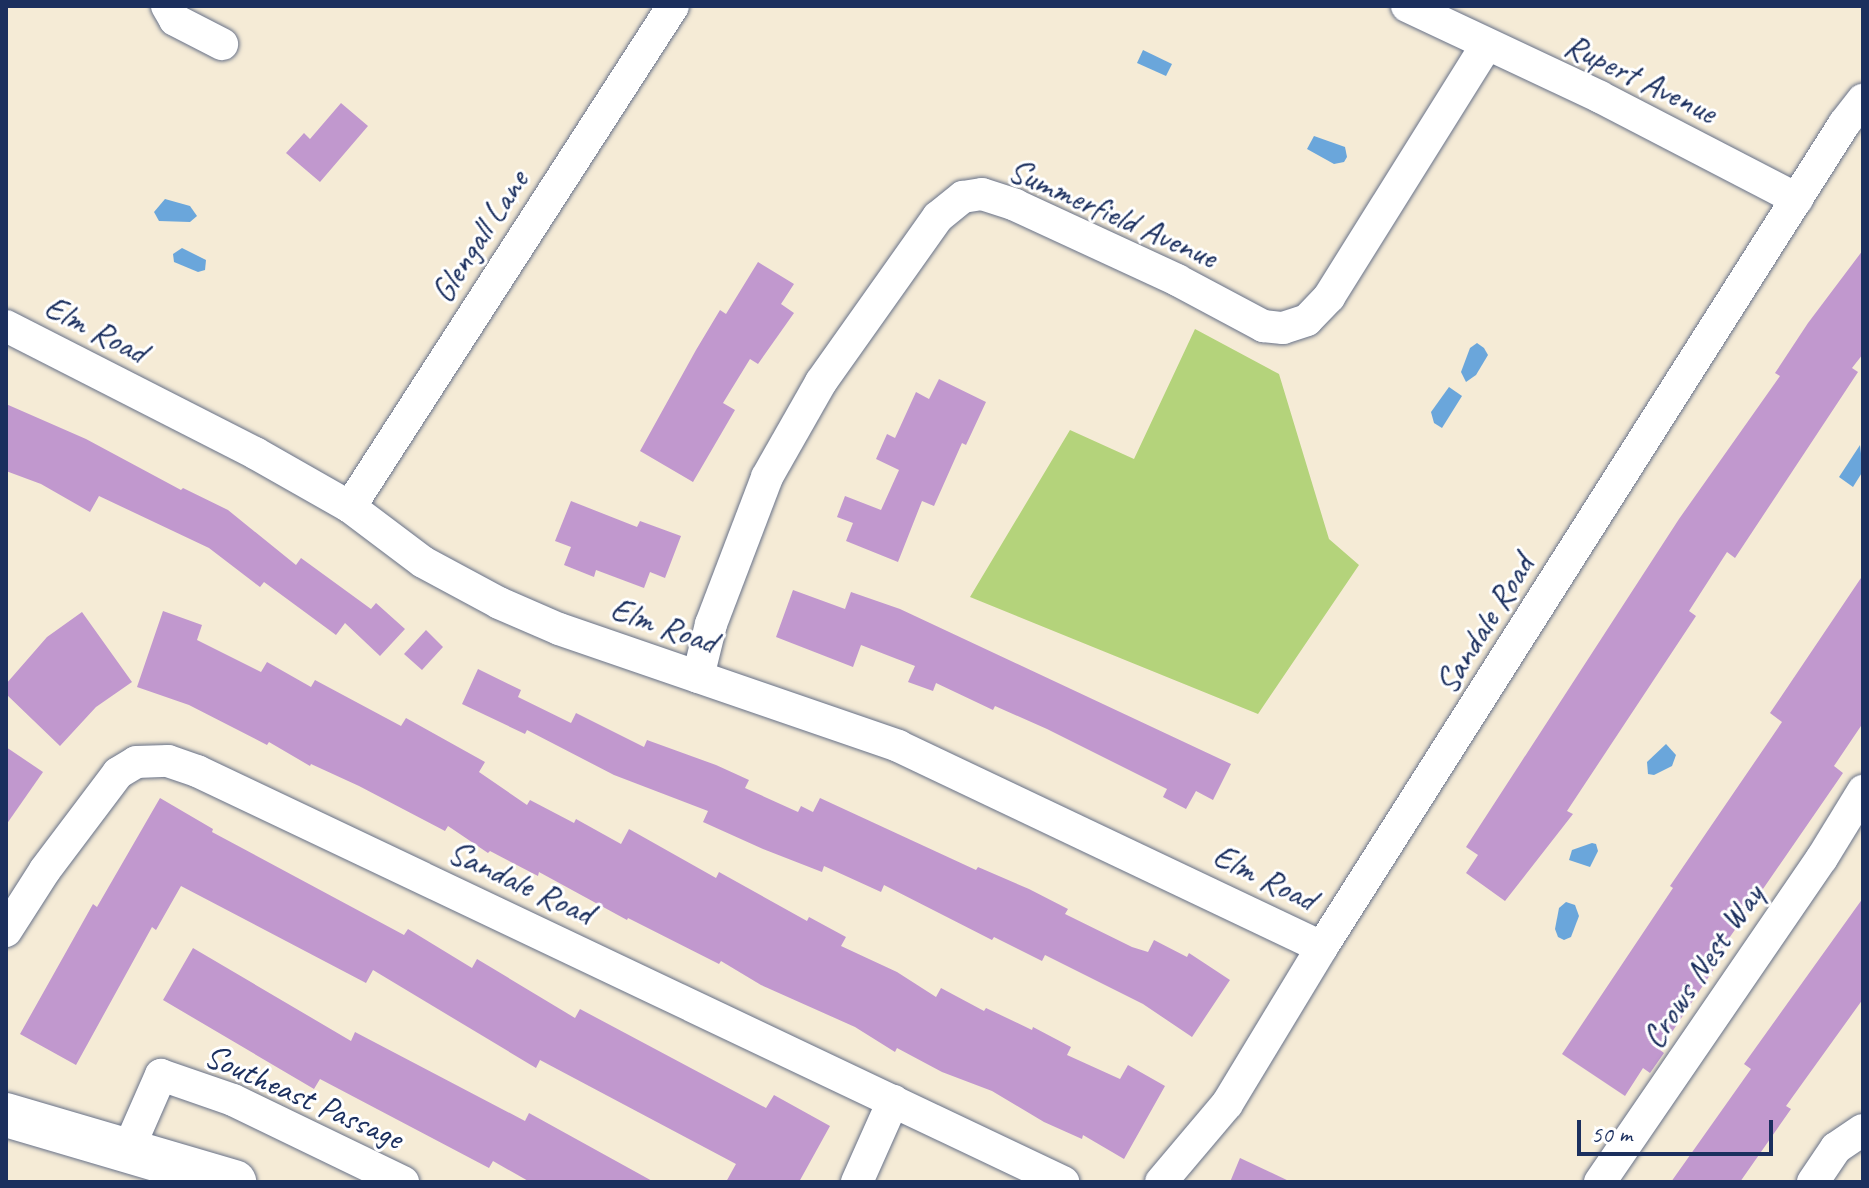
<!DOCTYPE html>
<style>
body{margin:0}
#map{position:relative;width:1869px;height:1188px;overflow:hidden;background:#f5ebd6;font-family:Caveat,sans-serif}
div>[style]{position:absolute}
.green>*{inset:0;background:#b4d37b}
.water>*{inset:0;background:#6aa6db}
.building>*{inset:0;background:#c198ce}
.roads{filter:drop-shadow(0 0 2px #677188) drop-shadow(0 0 2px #677188)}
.street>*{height:32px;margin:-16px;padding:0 16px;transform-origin:16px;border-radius:16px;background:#fff}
.secondary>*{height:44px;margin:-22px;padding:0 22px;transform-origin:22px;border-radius:22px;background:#fff}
span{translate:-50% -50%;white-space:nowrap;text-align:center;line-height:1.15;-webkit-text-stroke:6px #fff;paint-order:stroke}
.street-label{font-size:34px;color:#1b2f5e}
.frame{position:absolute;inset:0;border:8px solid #1b2f5e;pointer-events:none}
.scale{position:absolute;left:1577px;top:1120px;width:196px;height:36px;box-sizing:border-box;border:4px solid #1b2f5e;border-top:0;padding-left:10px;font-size:24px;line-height:28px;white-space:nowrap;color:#1b2f5e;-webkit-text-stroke:6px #fff;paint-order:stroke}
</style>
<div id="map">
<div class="green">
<i style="clip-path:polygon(1195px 329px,1279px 374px,1329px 539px,1359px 565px,1258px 714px,970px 597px,1070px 430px,1134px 459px)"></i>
</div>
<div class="water">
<i style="clip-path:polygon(1143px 50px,1172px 64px,1166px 76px,1137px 63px)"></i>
<i style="clip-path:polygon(1314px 136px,1345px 147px,1347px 157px,1344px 162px,1334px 164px,1307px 149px)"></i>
<i style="clip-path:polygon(165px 199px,190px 206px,197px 216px,190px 222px,159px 221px,154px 212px)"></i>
<i style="clip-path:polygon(182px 248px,206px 260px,205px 270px,198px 272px,174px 262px,173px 254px)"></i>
<i style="clip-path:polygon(1477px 343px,1484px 348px,1488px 355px,1476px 375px,1466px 382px,1461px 372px,1470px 348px)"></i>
<i style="clip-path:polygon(1449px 387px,1462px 396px,1442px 428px,1434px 423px,1431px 412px)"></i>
<i style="clip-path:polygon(1860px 445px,1863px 471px,1853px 487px,1839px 477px)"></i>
<i style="clip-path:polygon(1666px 744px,1676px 755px,1672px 766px,1654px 775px,1648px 774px,1647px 762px)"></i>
<i style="clip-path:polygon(1592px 843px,1596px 844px,1598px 851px,1590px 867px,1569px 860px,1572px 850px)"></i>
<i style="clip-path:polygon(1566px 902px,1575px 905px,1579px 916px,1571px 937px,1564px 940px,1558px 937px,1555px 929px,1559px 908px)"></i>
</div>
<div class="building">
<i style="clip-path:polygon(341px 103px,368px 126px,320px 182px,286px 153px,304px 133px,310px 139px)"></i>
<i style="clip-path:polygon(1863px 250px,1863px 354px,1852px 368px,1858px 372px,1735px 558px,1727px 552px,1689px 611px,1696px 616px,1567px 811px,1573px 814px,1505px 901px,1466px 873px,1478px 855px,1466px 847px,1679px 519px,1780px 376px,1775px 373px,1808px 323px)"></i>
<i style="clip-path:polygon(758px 262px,794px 284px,781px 304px,794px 313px,758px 364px,750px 359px,723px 403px,735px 410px,693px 482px,640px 451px,696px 350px,720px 310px,726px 314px)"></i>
<i style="clip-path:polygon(939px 379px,986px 402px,966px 445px,962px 443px,934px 506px,922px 501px,898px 562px,846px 541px,853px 523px,837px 517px,845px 496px,881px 510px,899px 470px,876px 459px,887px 434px,895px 438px,916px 392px,929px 399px)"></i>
<i style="clip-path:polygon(6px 404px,86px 439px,181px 490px,183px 488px,228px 510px,296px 565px,301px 558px,371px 609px,376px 603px,405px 629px,380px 656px,345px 623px,336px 635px,264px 582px,260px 587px,209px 548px,99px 496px,90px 512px,41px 484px,6px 471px)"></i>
<i style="clip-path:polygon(571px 501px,637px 527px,640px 521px,681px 536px,665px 578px,650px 572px,644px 588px,596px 570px,594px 577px,564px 565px,571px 547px,555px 541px)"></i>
<i style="clip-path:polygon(1863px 575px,1863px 723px,1834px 766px,1843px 773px,1712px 963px,1716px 966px,1660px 1050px,1664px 1053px,1650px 1073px,1643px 1068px,1625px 1096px,1562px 1054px,1673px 888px,1670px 886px,1782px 722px,1770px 713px)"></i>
<i style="clip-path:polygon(793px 590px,845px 609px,851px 592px,900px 609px,1231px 764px,1213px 800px,1196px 791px,1186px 809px,1163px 797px,1167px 789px,1047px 729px,995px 706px,993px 710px,936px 683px,933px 691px,908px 682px,915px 666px,861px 645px,853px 667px,776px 637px)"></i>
<i style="clip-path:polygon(163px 611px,202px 625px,197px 640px,261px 672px,267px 662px,311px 687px,315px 680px,401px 726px,406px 718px,485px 762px,479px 772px,527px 805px,530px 800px,574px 823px,576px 819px,621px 844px,629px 829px,716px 878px,719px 872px,807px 921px,809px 917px,846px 937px,841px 946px,897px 972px,936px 997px,941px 988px,984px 1011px,986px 1008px,1032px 1030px,1033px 1027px,1071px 1047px,1067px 1055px,1120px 1079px,1128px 1065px,1165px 1086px,1124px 1159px,1083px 1135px,1082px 1139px,1044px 1122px,992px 1091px,942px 1072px,897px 1048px,895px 1052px,855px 1027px,761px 985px,721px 961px,719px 964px,628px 918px,627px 920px,539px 872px,538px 876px,490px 851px,488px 853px,448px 826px,445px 831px,359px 786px,311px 764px,310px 766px,269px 742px,267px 745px,189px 705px,137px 687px)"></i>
<i style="clip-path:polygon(82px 612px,132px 682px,96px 707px,60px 746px,6px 694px,6px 684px,47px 637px)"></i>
<i style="clip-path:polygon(426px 630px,443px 647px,422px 670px,404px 654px)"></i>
<i style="clip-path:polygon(478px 669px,521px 690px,518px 697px,571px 723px,576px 713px,644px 747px,647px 740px,716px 765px,749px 780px,745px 788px,798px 812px,801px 806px,813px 812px,820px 798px,976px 870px,978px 867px,1029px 889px,1068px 909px,1065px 914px,1132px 947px,1148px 952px,1154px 940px,1187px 957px,1189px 953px,1230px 980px,1192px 1037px,1143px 1004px,1045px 955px,1042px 961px,994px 937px,992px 940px,884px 885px,881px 892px,824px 866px,822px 872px,763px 849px,703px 822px,708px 811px,614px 775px,527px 730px,525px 734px,462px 704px)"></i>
<i style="clip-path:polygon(6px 747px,43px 772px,6px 825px)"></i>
<i style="clip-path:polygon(160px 798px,213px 829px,212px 832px,404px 935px,408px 929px,472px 968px,477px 959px,575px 1018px,580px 1009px,766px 1108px,774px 1095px,830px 1126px,799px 1182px,726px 1182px,736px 1164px,540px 1060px,536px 1068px,373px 970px,366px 983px,181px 886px,156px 930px,152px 927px,76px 1065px,20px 1034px,93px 904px,97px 907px)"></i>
<i style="clip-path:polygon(1863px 898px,1863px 999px,1786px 1106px,1791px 1109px,1740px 1182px,1671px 1182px,1751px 1069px,1744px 1064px)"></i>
<i style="clip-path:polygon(193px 948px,351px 1041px,355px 1032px,525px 1121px,529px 1113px,654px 1182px,530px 1182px,493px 1161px,489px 1168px,320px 1079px,314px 1089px,163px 1000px)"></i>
<i style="clip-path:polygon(1240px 1158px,1291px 1182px,1230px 1182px)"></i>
</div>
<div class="roads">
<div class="street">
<i style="left:167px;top:6px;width:16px;rotate:60deg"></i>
<i style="left:175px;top:20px;width:53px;rotate:27.1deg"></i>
<i style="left:1407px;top:6px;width:213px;rotate:25.2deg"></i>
<i style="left:1600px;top:97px;width:222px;rotate:27.4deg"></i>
<i style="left:6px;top:326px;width:280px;rotate:27deg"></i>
<i style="left:255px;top:453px;width:109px;rotate:29.6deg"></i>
<i style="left:350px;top:507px;width:91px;rotate:37deg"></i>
<i style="left:423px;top:562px;width:86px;rotate:28.3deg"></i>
<i style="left:499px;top:603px;width:65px;rotate:23.4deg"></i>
<i style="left:559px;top:629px;width:359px;rotate:19deg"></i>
<i style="left:898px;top:746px;width:469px;rotate:25.4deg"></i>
<i style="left:350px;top:507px;width:596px;rotate:-57.19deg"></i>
<i style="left:698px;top:677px;width:55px;rotate:-76.2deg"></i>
<i style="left:711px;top:624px;width:157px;rotate:-69.1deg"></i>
<i style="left:767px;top:477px;width:109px;rotate:-60.4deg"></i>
<i style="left:821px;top:382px;width:202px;rotate:-54.7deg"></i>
<i style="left:938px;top:217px;width:32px;rotate:-39deg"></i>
<i style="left:963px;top:197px;width:19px;rotate:-9deg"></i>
<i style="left:982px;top:194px;width:35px;rotate:18deg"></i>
<i style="left:1015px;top:205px;width:179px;rotate:24.8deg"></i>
<i style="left:1177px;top:280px;width:98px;rotate:28.1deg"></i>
<i style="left:1263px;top:326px;width:20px;rotate:6deg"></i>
<i style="left:1283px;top:328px;width:25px;rotate:-18deg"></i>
<i style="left:1307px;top:320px;width:32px;rotate:-46deg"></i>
<i style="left:1329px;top:297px;width:296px;rotate:-58deg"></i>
<i style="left:6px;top:931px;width:72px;rotate:-57.4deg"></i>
<i style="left:45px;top:870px;width:121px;rotate:-53deg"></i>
<i style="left:118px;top:773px;width:21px;rotate:-31deg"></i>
<i style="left:136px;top:762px;width:32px;rotate:-2deg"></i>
<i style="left:168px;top:761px;width:31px;rotate:19deg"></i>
<i style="left:197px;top:771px;width:959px;rotate:25.39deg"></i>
<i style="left:128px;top:1150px;width:82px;rotate:-66.3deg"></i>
<i style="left:161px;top:1075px;width:76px;rotate:19.1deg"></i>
<i style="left:233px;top:1100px;width:189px;rotate:25.8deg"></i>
<i style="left:857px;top:1182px;width:89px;rotate:-66deg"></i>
<i style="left:1161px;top:1182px;width:102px;rotate:-49.8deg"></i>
<i style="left:1227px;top:1104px;width:184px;rotate:-58.8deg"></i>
<i style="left:1322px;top:947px;width:975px;rotate:-57.61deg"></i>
<i style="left:1844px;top:124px;width:31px;rotate:-52deg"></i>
<i style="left:1600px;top:1182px;width:393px;rotate:-55.6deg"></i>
<i style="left:1822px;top:858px;width:79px;rotate:-58.5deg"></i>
<i style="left:1813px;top:1182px;width:41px;rotate:-55.9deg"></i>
<i style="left:1836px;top:1148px;width:32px;rotate:-34deg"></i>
</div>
<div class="secondary">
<i style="left:6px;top:1115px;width:238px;rotate:16.4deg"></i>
</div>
</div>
<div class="street-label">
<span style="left:1641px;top:78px;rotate:26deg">Rupert Avenue</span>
<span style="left:1113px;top:213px;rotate:24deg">Summerfield Avenue</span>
<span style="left:479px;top:236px;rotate:-57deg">Glengall Lane</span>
<span style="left:96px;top:329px;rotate:27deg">Elm Road</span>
<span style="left:1484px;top:624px;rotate:-58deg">Sandale Road</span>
<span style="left:664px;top:625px;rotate:19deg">Elm Road</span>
<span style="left:1265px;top:877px;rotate:26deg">Elm Road</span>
<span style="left:521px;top:882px;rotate:25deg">Sandale Road</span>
<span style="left:1702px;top:966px;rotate:-56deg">Crows Nest Way</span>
<span style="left:304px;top:1096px;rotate:24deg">Southeast Passage</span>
</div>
<div class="frame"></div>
<div class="scale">50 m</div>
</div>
